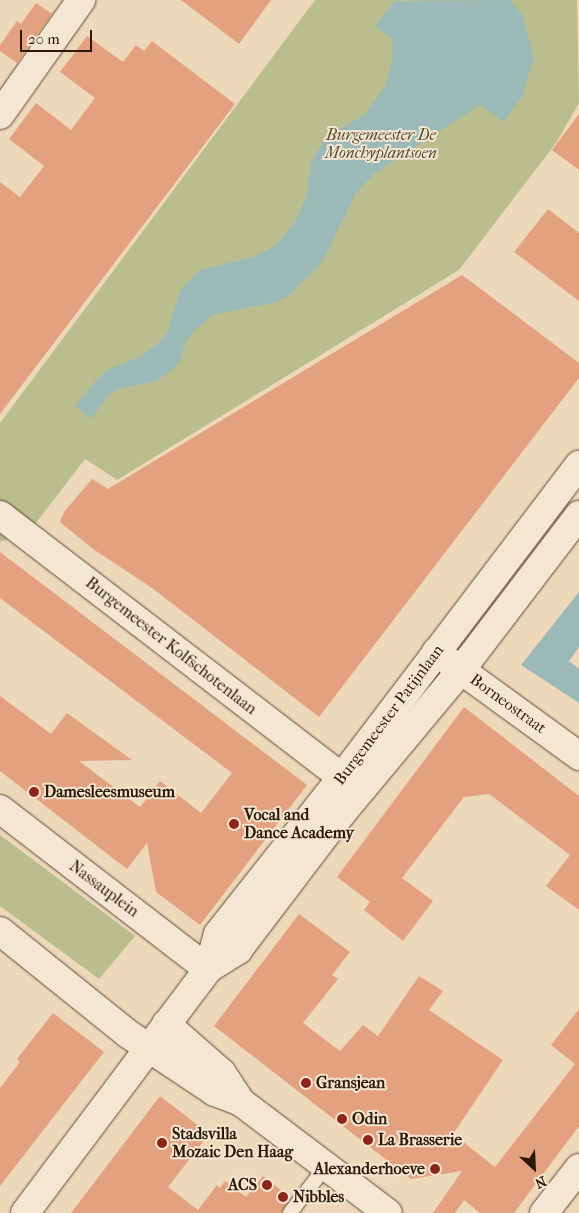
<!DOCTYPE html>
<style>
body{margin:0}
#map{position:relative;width:579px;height:1213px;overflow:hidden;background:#eed8ba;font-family:"IM FELL French Canon",serif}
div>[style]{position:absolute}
.green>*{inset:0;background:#babe8f}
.water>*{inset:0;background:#9bb9b6}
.building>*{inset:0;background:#e3a17f}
.roads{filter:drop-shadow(0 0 1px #5d4a32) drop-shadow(0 0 1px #5d4a32)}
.service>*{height:14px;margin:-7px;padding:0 7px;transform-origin:7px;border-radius:7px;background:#f4e6d2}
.minor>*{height:28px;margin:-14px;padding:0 14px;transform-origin:14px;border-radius:14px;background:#f4e6d2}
.secondary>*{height:28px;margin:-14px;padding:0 14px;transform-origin:14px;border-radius:14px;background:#f4e6d2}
.dots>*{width:14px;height:14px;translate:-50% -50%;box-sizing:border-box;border:2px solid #f4e6d2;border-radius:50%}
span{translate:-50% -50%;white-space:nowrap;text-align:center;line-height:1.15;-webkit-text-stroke:4px #f4e6d2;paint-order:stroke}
.park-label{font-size:16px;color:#574b2e;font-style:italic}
.street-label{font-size:16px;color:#2d1a04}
.poi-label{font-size:16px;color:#2d1a04;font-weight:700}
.left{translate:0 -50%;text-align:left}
.right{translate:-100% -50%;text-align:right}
.north{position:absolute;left:509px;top:1143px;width:50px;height:50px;-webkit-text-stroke:4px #f4e6d2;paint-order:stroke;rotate:155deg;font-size:14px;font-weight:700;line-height:20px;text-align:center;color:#2d1a04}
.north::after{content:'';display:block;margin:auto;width:18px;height:22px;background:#2d1a04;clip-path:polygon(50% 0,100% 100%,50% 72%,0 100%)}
.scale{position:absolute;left:20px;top:30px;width:72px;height:22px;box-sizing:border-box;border:2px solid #2d1a04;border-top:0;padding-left:6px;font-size:15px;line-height:18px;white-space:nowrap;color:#2d1a04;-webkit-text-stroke:4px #f4e6d2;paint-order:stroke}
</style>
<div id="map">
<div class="green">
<i style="clip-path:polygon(315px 0,577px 0,579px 103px,556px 143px,459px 270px,117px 480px,85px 459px,29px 532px,0 542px,0 423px)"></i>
<i style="clip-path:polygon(0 835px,135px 936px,99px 979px,0 906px)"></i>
</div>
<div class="water">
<i style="clip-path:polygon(510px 0,522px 14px,534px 58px,522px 97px,503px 122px,480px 105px,375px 173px,356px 193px,321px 264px,288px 296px,276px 302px,212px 315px,192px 333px,184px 345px,180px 361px,170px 372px,156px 381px,119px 389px,108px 396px,91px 419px,75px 406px,97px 379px,109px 369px,142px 356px,159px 342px,167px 333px,180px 290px,200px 270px,253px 257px,275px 246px,294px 224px,306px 198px,311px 162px,326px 137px,364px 115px,386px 85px,392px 60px,392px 39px,375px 26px,395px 1px)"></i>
<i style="clip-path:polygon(579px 592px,579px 647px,569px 661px,579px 669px,579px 703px,521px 665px)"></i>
</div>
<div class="building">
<i style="clip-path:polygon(181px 0,271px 0,239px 44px)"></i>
<i style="clip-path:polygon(36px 3px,52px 14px,17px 63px,0 51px,0 45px,17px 21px,21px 24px)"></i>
<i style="clip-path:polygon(87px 36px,123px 62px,136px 45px,144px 51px,152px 41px,235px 104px,0 414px,0 182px,20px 197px,44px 166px,9px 139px,36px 103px,71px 130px,95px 98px,60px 72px)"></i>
<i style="clip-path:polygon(579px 114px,579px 170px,552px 150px)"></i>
<i style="clip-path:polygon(548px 209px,579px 233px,579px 301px,514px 252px)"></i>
<i style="clip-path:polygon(462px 275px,579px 363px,579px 378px,319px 717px,152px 588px,93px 549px,60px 522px,64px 512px,92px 479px,108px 489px)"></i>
<i style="clip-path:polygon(0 552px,307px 785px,200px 925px,156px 892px,147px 843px,127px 869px,0 771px,0 696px,51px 734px,67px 713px,132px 760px,79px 761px,140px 807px,160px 781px,201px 813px,232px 773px,0 598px)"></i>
<i style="clip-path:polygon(464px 707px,579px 796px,579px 910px,546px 886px,570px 855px,489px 794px,464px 797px,402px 878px,433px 901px,403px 941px,364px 910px,370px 902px,337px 877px)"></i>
<i style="clip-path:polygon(299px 914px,350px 952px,332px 975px,338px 979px,303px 1023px,324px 1039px,340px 1051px,363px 1025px,378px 1036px,419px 976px,443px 991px,429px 1010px,503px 1060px,453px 1134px,495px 1167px,575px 1064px,551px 1045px,579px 1009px,579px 1126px,514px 1213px,480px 1213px,464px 1200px,455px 1213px,433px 1213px,462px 1171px,411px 1179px,214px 1026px)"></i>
<i style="clip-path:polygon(53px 1013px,104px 1052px,0 1186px,0 1088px,20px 1062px,17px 1059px)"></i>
<i style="clip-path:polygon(160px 1096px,209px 1134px,168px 1187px,198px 1210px,217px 1185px,220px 1188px,225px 1181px,246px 1197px,263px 1176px,291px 1198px,281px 1213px,71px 1213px)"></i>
</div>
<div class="roads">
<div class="service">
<i style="left:290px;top:1213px;width:59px;rotate:-52.5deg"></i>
</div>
<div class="minor">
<i style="left:0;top:115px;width:141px;rotate:-54.8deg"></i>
<i style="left:0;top:515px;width:431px;rotate:37.5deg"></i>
<i style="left:436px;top:652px;width:177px;rotate:36deg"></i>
<i style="left:0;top:809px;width:262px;rotate:37.6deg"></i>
<i style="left:0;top:931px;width:164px;rotate:38.8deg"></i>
<i style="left:128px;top:1034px;width:105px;rotate:33.7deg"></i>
<i style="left:215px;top:1092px;width:28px;rotate:21deg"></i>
<i style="left:241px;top:1102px;width:184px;rotate:37.1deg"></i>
<i style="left:166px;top:1024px;width:74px;rotate:41.2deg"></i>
<i style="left:222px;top:1073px;width:35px;rotate:57deg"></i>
<i style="left:544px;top:1213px;width:57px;rotate:-52.1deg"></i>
</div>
<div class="secondary">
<i style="left:208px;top:969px;width:36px;rotate:-32deg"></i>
<i style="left:238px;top:950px;width:172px;rotate:-52.8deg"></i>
<i style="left:342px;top:813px;width:186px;rotate:-50.2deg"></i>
<i style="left:461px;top:670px;width:195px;rotate:-52.7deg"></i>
<i style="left:25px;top:1213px;width:305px;rotate:-53.1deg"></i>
<i style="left:208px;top:969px;width:36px;rotate:-74deg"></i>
<i style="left:218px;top:934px;width:200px;rotate:-51.7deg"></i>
<i style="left:342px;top:777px;width:392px;rotate:-52.8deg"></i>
</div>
</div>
<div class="dots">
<i style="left:34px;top:792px;background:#8f2418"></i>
<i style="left:234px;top:824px;background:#8f2418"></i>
<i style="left:306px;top:1083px;background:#8f2418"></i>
<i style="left:342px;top:1119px;background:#8f2418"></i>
<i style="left:368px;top:1140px;background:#8f2418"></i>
<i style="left:162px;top:1143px;background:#8f2418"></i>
<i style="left:435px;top:1169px;background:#8f2418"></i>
<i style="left:267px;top:1185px;background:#8f2418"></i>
<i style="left:283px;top:1197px;background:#8f2418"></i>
</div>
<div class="park-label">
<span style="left:381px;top:144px">Burgemeester De<br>Monchyplantsoen</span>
</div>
<div class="street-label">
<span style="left:171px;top:646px;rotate:38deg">Burgemeester Kolfschotenlaan</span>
<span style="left:508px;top:704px;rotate:36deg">Borneostraat</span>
<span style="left:389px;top:715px;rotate:-53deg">Burgemeester Patijnlaan</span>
<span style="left:104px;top:889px;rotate:37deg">Nassauplein</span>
</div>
<div class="poi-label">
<span class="left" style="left:44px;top:792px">Damesleesmuseum</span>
<span class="left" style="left:244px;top:824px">Vocal and<br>Dance Academy</span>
<span class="left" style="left:316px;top:1083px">Gransjean</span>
<span class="left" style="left:352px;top:1119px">Odin</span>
<span class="left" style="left:172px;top:1143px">Stadsvilla<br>Mozaic Den Haag</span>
<span class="left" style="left:378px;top:1140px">La Brasserie</span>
<span class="right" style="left:425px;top:1169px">Alexanderhoeve</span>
<span class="right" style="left:257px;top:1185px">ACS</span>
<span class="left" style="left:293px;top:1197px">Nibbles</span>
</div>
<div class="north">N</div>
<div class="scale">20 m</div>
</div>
